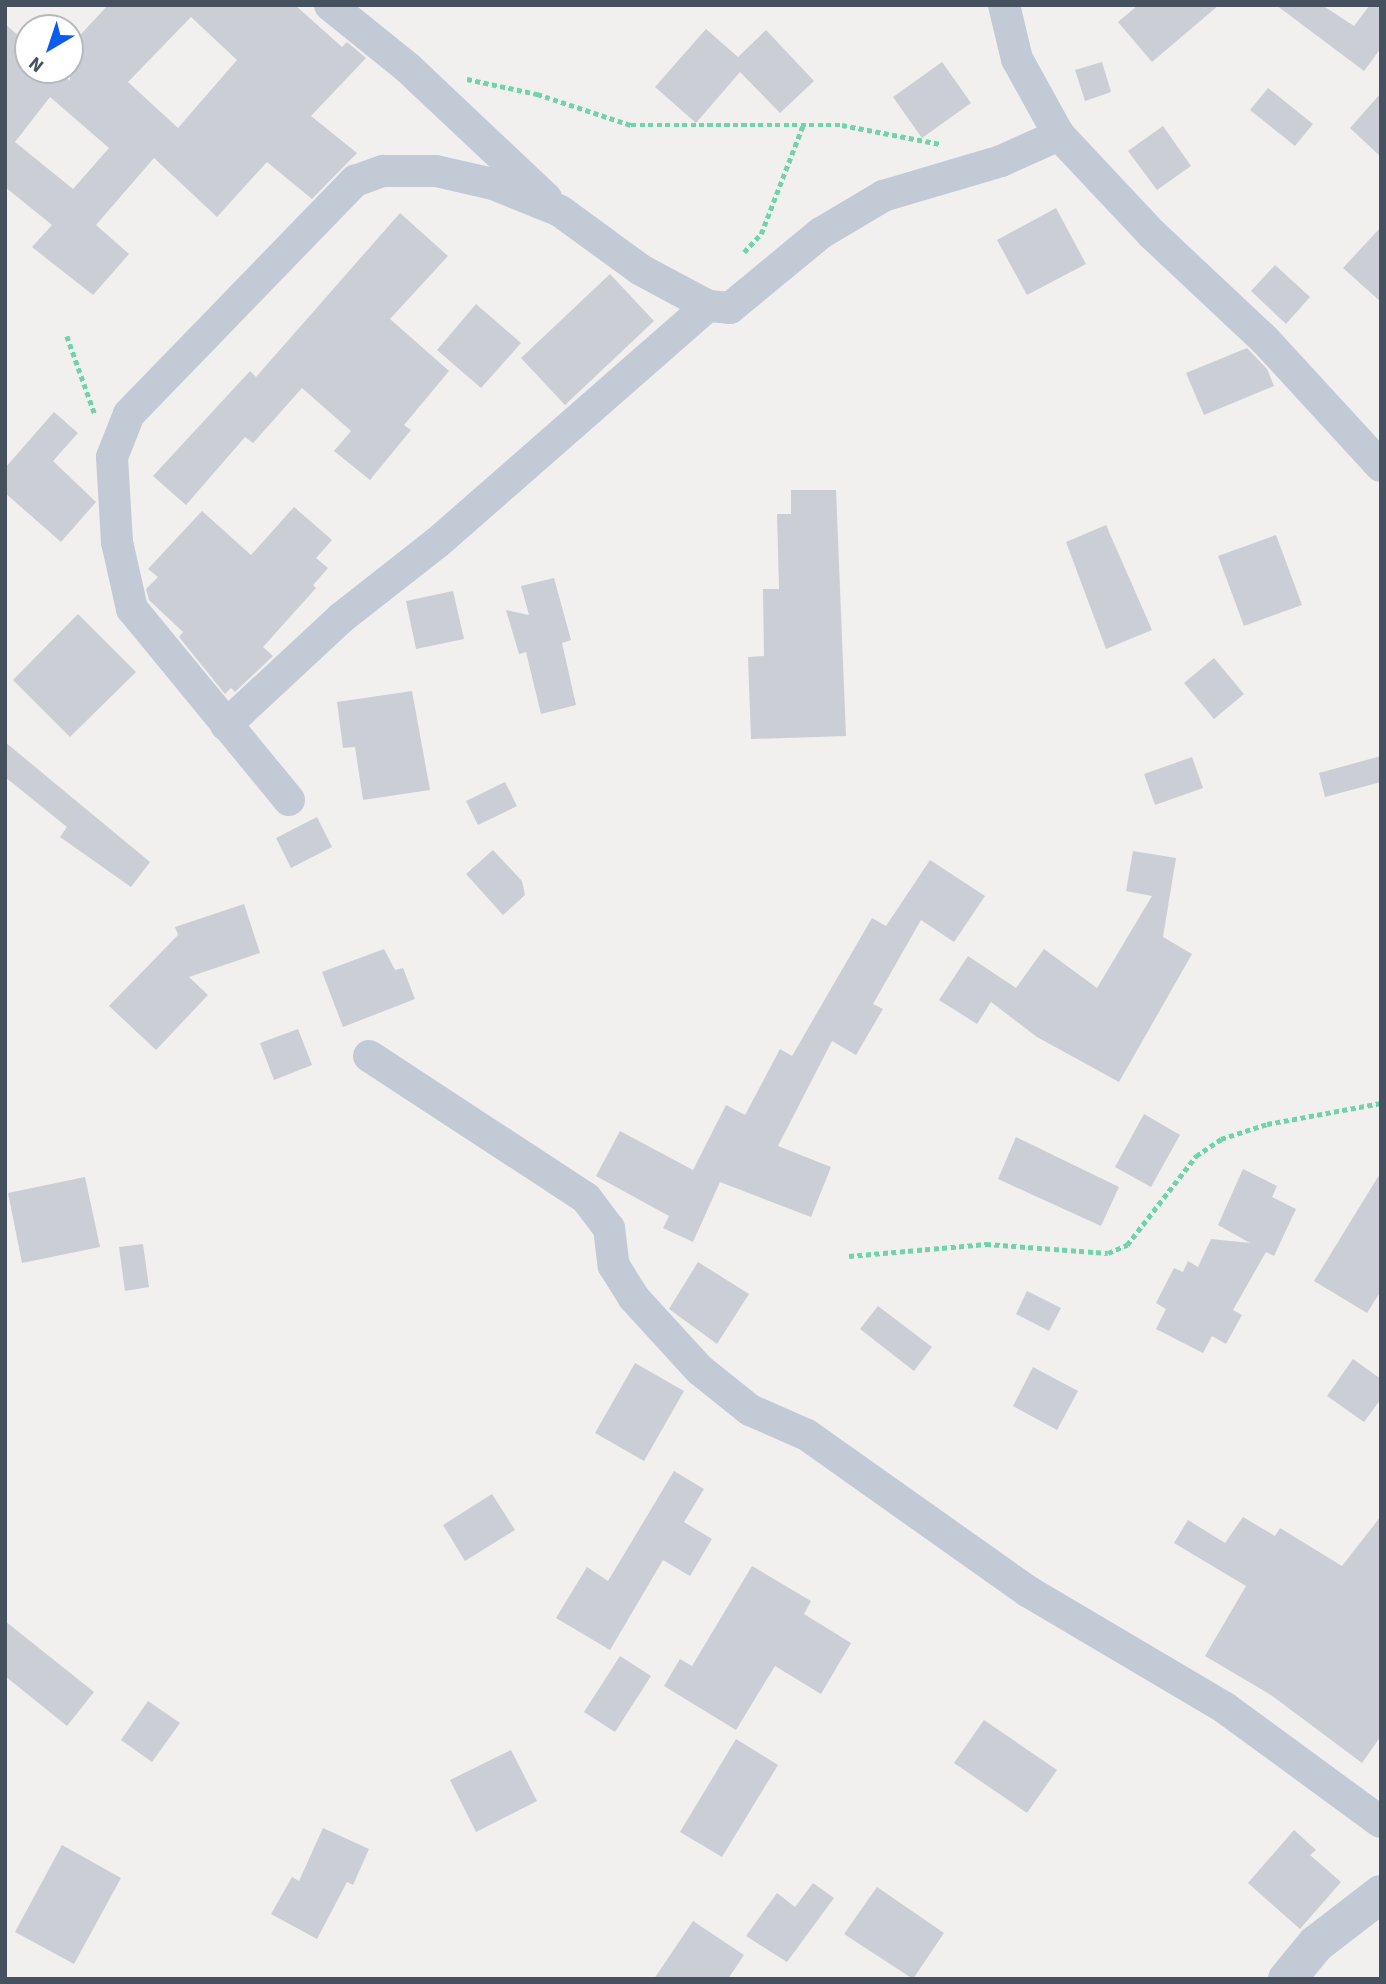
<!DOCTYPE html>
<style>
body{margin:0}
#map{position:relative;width:1386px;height:1984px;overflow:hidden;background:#f2efef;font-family:"Source Sans 3",sans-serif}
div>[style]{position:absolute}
.building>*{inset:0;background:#cbced4}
.path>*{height:4.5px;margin-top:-2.25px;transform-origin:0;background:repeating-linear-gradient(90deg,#70d4ab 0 5px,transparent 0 8.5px)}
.minor>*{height:32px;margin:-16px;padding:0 16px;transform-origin:16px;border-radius:16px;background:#c2cad6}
.tertiary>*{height:38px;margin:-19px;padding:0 19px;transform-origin:19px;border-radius:19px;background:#c2cad6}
span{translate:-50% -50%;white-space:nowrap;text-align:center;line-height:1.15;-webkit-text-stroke:5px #fff;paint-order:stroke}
.frame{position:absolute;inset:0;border:7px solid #46515f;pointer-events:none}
.north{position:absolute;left:14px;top:14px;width:70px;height:70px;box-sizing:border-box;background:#fff;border:2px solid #b5b9bf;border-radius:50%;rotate:219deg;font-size:19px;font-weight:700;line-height:28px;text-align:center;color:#46515f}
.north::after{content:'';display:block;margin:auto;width:24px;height:32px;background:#0a5cf1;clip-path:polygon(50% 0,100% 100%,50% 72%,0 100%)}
</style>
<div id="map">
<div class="building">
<i style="clip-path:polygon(evenodd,108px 5px,295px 5px,342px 47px,347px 42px,366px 58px,311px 116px,357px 153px,312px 199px,267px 162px,217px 217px,154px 158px,96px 225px,129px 254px,93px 295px,32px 247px,52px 225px,5px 187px,5px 24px,28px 44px,28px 70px,58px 70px,70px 81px,70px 46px,108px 5px,191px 17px,237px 60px,178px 128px,128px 82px,191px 17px,108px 5px,50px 97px,109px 148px,73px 189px,15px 142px,50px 97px)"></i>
<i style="clip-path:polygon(1138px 5px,1219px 5px,1152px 62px,1118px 22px)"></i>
<i style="clip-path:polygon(1276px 5px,1322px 5px,1354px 26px,1370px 5px,1381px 5px,1381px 48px,1364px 71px)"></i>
<i style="clip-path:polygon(706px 29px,738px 57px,766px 30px,814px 81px,780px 113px,740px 72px,696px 123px,655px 87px)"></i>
<i style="clip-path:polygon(942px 62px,971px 103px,922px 138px,893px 97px)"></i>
<i style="clip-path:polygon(1102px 62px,1111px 92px,1085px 101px,1075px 70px)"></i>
<i style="clip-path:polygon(1268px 88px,1313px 124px,1295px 146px,1250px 110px)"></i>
<i style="clip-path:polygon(1381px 93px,1381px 157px,1350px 128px)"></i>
<i style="clip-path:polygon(1163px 126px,1191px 166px,1157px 190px,1128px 151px)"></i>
<i style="clip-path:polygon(1056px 208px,1086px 264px,1027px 295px,997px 240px)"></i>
<i style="clip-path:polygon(400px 213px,448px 256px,390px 319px,449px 371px,404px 425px,411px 430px,370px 480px,334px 451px,351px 431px,302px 388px,253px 443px,245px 437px,186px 505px,153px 476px,250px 371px,256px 377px)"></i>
<i style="clip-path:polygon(1381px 227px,1381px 302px,1343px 268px)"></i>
<i style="clip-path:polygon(1275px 265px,1310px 297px,1286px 324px,1251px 291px)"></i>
<i style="clip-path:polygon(610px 274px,654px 321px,565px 405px,521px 358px)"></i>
<i style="clip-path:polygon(476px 304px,521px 343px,481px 388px,437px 350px)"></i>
<i style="clip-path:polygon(1247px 348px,1267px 369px,1274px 386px,1204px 415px,1186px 373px)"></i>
<i style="clip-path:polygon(54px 412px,78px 433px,53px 461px,96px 502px,61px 542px,5px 493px,5px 468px)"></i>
<i style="clip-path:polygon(791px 490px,836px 490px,846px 736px,751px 739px,748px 657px,764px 656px,763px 589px,779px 589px,777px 514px,791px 514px)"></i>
<i style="clip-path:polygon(294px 507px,332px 540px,316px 558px,328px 568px,313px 585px,316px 588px,263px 647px,273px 656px,235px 692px,231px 688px,225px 694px,179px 637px,183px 632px,149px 600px,146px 589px,158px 577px,148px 569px,202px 511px,251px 555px)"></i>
<i style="clip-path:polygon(1106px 525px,1152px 630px,1106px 649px,1066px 542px)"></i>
<i style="clip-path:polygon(1276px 535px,1302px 605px,1244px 626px,1218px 556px)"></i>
<i style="clip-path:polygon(554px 578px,571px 640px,562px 643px,576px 705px,541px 714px,526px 652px,519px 654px,506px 610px,529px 615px,521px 586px)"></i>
<i style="clip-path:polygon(453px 591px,464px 639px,416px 649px,406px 601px)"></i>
<i style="clip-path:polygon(78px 614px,136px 672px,70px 737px,13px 680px)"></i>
<i style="clip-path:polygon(1214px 658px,1244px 694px,1214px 719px,1184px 683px)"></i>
<i style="clip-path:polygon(412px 691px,430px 790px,363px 800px,355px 747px,343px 748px,337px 702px)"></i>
<i style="clip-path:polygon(5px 742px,150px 862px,131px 887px,60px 837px,67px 827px,5px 777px)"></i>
<i style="clip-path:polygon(1381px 756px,1381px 782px,1325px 797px,1319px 773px)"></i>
<i style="clip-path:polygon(1192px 757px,1203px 788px,1155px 805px,1144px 774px)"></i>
<i style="clip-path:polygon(505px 782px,517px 806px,478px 825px,466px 801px)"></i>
<i style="clip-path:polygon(317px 817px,332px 847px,291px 868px,276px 838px)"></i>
<i style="clip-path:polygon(493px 850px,522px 881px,525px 895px,503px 915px,466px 874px)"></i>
<i style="clip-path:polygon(1133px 851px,1176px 858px,1163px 937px,1192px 954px,1119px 1082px,1037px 1037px,991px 1002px,977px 1024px,939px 1000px,968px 956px,1016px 988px,1044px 949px,1097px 988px,1152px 896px,1126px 891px)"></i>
<i style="clip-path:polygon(930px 860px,985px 896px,954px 942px,921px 920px,873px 1004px,883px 1009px,856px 1055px,832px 1041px,778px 1146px,831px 1167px,811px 1217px,720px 1182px,693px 1242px,663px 1228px,669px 1216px,596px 1176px,620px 1131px,693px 1170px,726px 1105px,745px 1115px,780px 1049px,792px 1056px,872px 918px,886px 926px)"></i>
<i style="clip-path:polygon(244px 904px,260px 953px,189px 977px,208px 995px,156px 1050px,109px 1006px,178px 935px,175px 927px)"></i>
<i style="clip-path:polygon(384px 949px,395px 970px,403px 968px,415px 999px,343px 1027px,322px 972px)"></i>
<i style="clip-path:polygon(298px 1029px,312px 1065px,274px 1080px,260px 1043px)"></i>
<i style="clip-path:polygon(1144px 1114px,1180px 1135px,1151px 1187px,1115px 1167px)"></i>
<i style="clip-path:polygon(1016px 1137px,1119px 1187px,1101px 1226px,998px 1179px)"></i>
<i style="clip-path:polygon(1243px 1169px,1277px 1186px,1272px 1197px,1296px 1209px,1274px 1256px,1266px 1252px,1233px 1310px,1242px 1315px,1226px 1344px,1212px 1336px,1203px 1353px,1156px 1329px,1166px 1309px,1156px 1303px,1174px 1268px,1183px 1272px,1188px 1261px,1198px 1267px,1211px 1239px,1250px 1243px,1218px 1225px)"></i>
<i style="clip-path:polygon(1381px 1172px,1381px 1291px,1367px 1313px,1314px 1281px)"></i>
<i style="clip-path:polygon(85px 1177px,100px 1247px,22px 1263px,8px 1193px)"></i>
<i style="clip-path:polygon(143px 1244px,149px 1287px,125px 1291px,119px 1247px)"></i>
<i style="clip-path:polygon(698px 1262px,749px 1294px,717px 1344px,669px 1309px)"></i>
<i style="clip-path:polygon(1027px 1291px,1061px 1308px,1049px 1331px,1016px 1314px)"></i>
<i style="clip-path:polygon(878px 1306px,932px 1347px,914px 1371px,860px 1329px)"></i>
<i style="clip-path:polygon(1353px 1359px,1381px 1379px,1381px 1399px,1364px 1422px,1327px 1396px)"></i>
<i style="clip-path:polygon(635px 1363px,684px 1391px,644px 1461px,595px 1433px)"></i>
<i style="clip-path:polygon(1033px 1367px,1078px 1391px,1057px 1430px,1013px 1406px)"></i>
<i style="clip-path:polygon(674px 1471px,704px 1489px,684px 1522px,712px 1539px,690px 1576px,663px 1560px,610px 1650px,556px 1618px,587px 1567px,608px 1581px)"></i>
<i style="clip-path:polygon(492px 1494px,515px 1530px,465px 1561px,443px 1525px)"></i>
<i style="clip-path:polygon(1381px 1516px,1381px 1736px,1362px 1763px,1271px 1695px,1205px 1656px,1246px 1586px,1174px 1543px,1188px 1520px,1225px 1543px,1243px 1517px,1275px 1536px,1280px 1528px,1342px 1566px)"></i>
<i style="clip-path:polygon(752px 1566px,811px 1601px,804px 1614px,851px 1643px,821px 1694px,775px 1666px,736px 1730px,664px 1686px,680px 1659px,692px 1666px)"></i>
<i style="clip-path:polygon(5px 1621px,94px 1692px,67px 1726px,5px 1676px)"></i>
<i style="clip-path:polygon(620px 1656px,651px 1676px,615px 1732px,584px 1712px)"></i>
<i style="clip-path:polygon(148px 1701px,180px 1723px,152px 1762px,121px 1740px)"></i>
<i style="clip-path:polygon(984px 1720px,1057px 1770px,1027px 1813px,954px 1763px)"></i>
<i style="clip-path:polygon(736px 1739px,778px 1765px,722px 1857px,680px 1832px)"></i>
<i style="clip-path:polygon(511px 1750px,537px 1801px,476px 1832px,450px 1780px)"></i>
<i style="clip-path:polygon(323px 1828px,369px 1849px,353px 1885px,347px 1882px,317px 1939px,271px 1914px,292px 1877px,299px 1881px)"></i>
<i style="clip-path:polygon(1294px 1830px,1316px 1850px,1310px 1855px,1341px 1882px,1300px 1929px,1248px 1883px)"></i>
<i style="clip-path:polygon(62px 1845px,121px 1878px,74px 1964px,15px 1932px)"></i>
<i style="clip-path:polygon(813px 1883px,834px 1898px,787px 1962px,746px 1936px,777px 1893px,795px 1907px)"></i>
<i style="clip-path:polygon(877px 1887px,944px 1933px,913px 1979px,844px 1934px)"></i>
<i style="clip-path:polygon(693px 1921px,744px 1955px,728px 1979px,654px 1979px)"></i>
</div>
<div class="path">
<i style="left:467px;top:79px;width:72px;rotate:12.1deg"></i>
<i style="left:537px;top:94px;width:99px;rotate:18.3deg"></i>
<i style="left:631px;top:125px;width:211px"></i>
<i style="left:842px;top:125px;width:100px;rotate:11deg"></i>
<i style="left:744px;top:252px;width:25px;rotate:-47deg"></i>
<i style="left:761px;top:234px;width:117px;rotate:-68.9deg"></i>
<i style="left:67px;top:336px;width:83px;rotate:70.3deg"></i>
<i style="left:849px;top:1256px;width:138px;rotate:-5deg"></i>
<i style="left:986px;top:1244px;width:122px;rotate:4.2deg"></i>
<i style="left:1108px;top:1253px;width:21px;rotate:-23deg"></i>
<i style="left:1127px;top:1245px;width:113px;rotate:-52.2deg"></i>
<i style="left:1196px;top:1156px;width:30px;rotate:-34deg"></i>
<i style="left:1221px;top:1139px;width:48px;rotate:-18.1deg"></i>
<i style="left:1267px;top:1124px;width:116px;rotate:-10.4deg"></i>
</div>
<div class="minor">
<i style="left:330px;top:5px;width:100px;rotate:38.9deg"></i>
<i style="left:408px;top:68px;width:190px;rotate:43.3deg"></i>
<i style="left:1004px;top:5px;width:56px;rotate:76.5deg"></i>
<i style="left:1017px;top:59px;width:87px;rotate:61.1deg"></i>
<i style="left:1059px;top:135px;width:136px;rotate:46.8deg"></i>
<i style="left:1152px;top:234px;width:155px;rotate:43.2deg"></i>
<i style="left:1265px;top:340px;width:171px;rotate:47.4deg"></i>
<i style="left:226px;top:725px;width:157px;rotate:-42.9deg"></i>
<i style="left:341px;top:618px;width:123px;rotate:-38.1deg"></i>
<i style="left:438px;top:542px;width:359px;rotate:-41.2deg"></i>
<i style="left:289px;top:800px;width:247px;rotate:-129.4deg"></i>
<i style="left:132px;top:609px;width:69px;rotate:-102.6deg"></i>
<i style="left:117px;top:542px;width:85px;rotate:-93.4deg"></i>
<i style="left:112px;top:457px;width:46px;rotate:-68.4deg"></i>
<i style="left:129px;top:414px;width:325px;rotate:-45.9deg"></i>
<i style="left:355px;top:181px;width:30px;rotate:-20deg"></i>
<i style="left:383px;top:171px;width:53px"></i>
<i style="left:436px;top:171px;width:58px;rotate:12.8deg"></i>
<i style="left:493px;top:184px;width:72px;rotate:21.9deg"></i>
<i style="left:560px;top:211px;width:100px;rotate:36.1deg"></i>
<i style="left:641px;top:270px;width:76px;rotate:28.2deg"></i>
<i style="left:708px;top:306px;width:22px;rotate:5deg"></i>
<i style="left:730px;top:308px;width:118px;rotate:-39.5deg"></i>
<i style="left:821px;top:233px;width:72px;rotate:-30.8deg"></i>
<i style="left:883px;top:196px;width:123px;rotate:-16.5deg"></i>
<i style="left:1001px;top:161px;width:64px;rotate:-24.1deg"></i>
<i style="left:369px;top:1056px;width:259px;rotate:33.2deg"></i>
<i style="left:586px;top:1198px;width:38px;rotate:53deg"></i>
<i style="left:609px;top:1228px;width:38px;rotate:83deg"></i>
<i style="left:614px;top:1266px;width:36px;rotate:58deg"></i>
<i style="left:633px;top:1297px;width:99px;rotate:47.5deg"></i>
<i style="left:700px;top:1370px;width:64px;rotate:38.7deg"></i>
<i style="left:750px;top:1410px;width:62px;rotate:23.7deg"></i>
<i style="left:807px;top:1435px;width:272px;rotate:35.3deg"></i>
<i style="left:1029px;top:1592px;width:228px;rotate:30.6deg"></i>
<i style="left:1225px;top:1708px;width:193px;rotate:36.2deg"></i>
</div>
<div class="tertiary">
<i style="left:1287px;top:1979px;width:45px;rotate:-50.4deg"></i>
<i style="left:1316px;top:1944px;width:82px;rotate:-37.6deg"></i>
</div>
<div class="frame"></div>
<div class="north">N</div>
</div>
